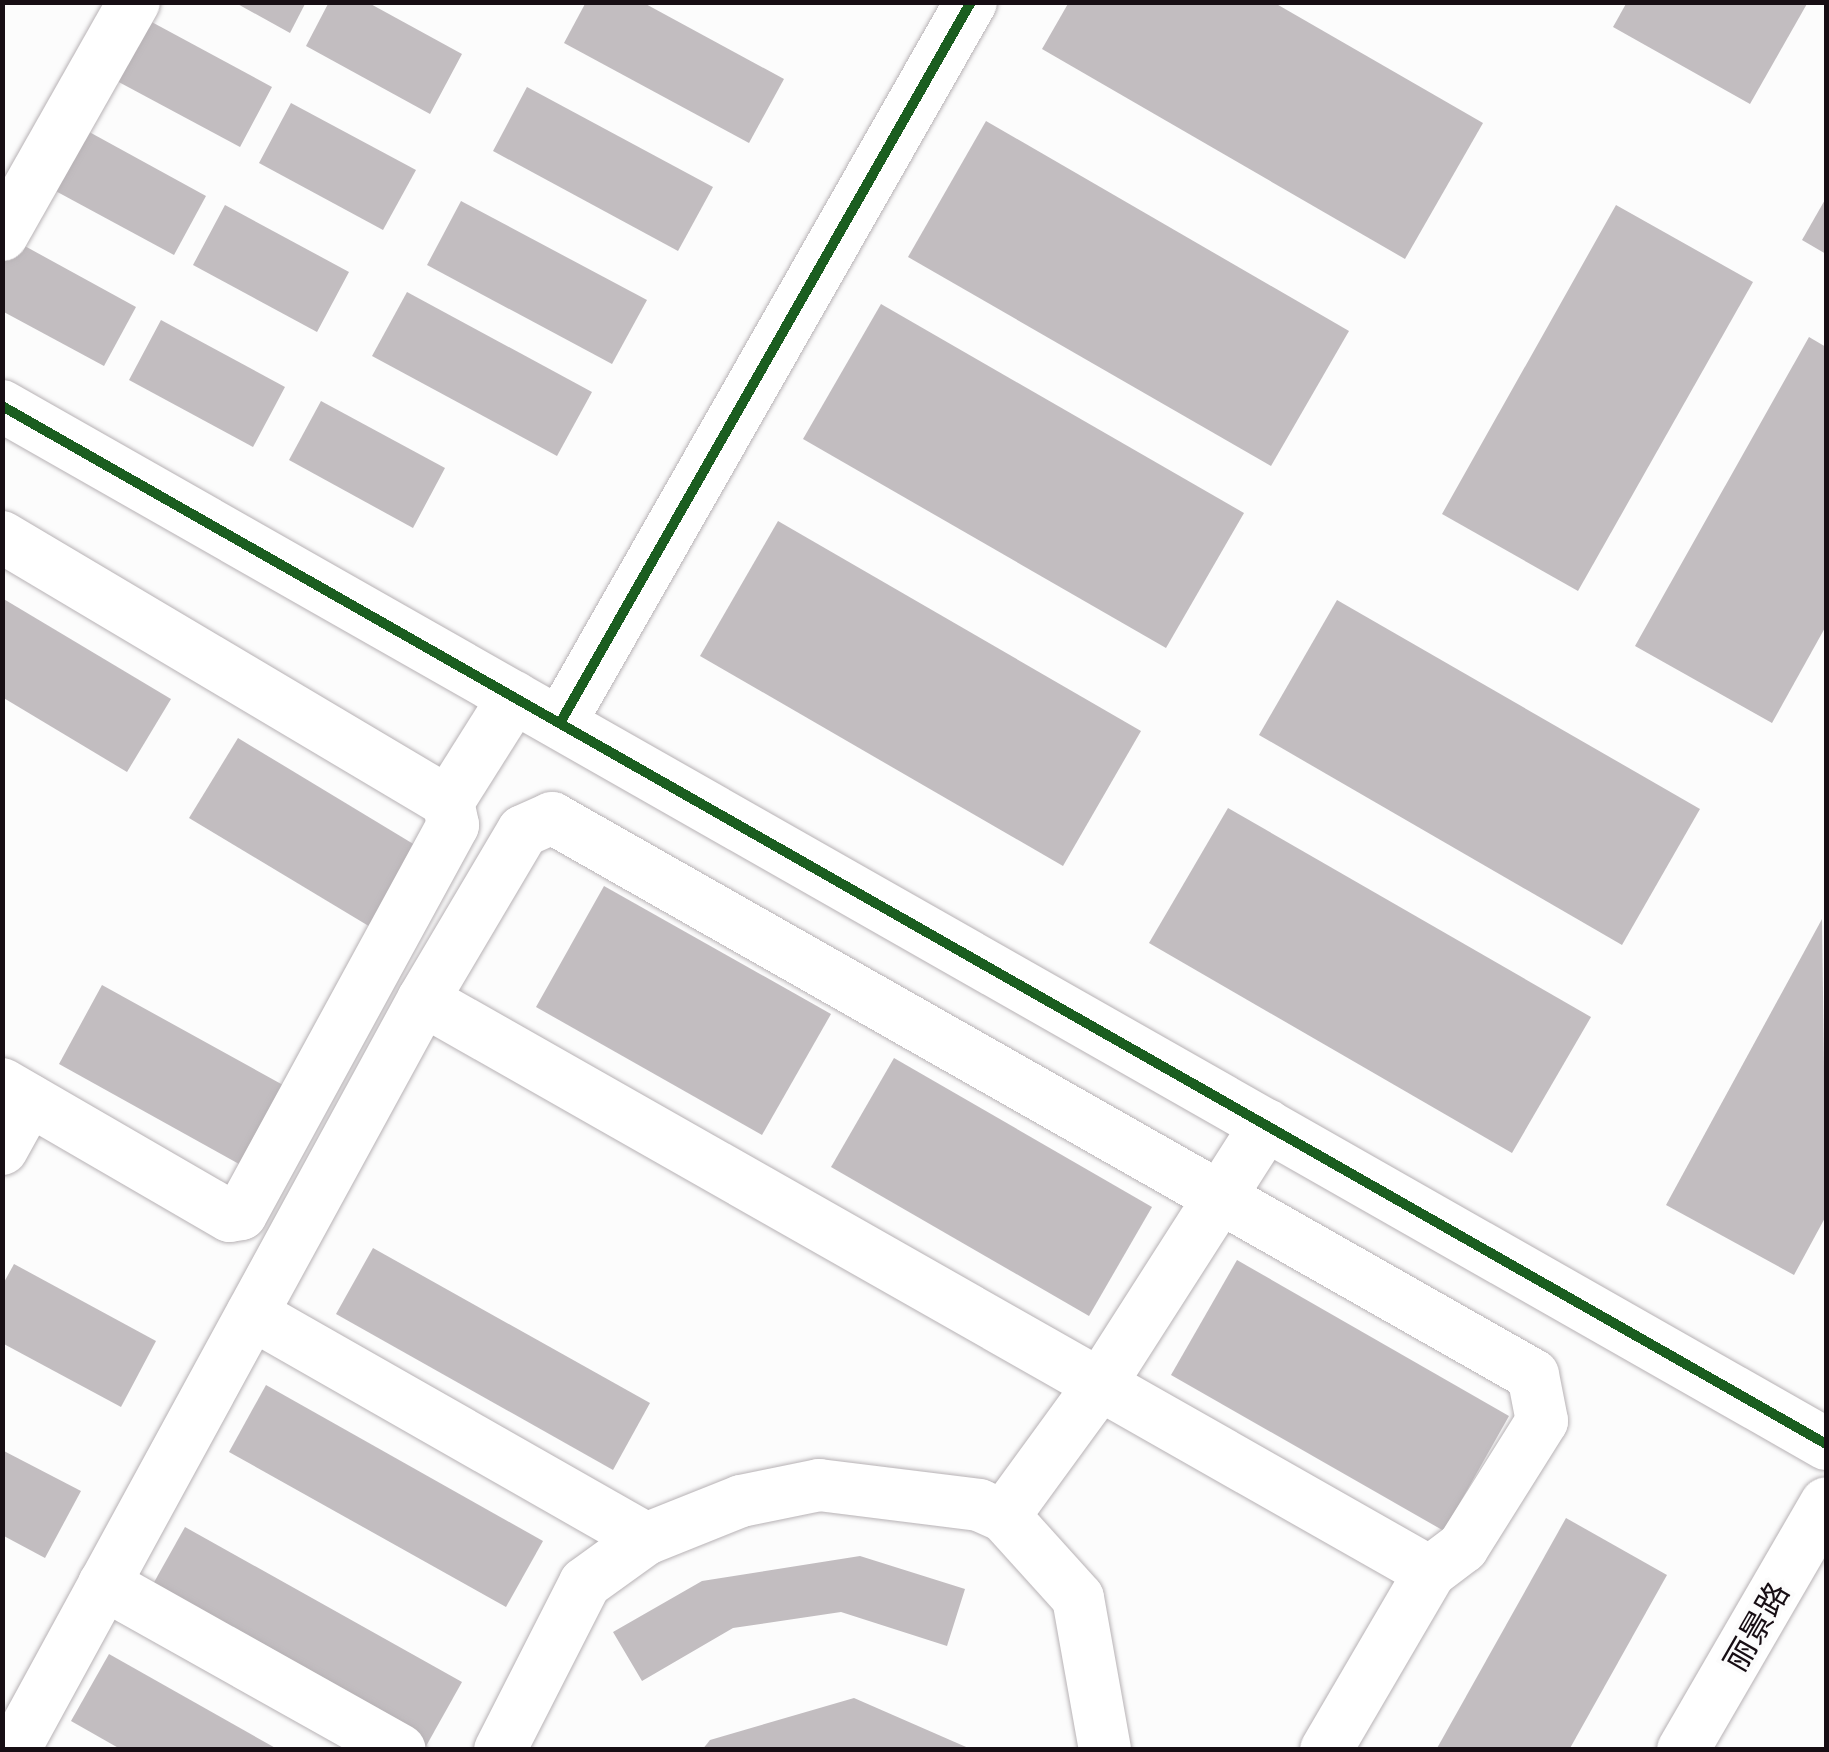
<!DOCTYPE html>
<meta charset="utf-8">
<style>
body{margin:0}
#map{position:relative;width:1829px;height:1752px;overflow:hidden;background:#fcfcfc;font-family:Barlow,"Noto Sans SC",sans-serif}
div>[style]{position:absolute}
.building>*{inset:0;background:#c2bdc0}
.roads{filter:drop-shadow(0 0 2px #b7b2b5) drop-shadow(0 0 2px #b7b2b5)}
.minor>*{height:52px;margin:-26px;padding:0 26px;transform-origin:26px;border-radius:26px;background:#fff}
.cycleway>*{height:10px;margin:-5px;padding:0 5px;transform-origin:5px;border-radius:5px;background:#1b5e20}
span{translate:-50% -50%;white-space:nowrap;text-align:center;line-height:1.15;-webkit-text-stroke:8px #fcfcfc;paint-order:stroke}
.street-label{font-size:32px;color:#170e14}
.frame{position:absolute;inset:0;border:5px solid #170e14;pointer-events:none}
</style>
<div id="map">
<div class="building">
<i style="clip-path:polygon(234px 2px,306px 2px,290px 33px)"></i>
<i style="clip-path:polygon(329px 2px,367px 2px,462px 54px,430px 114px,306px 46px)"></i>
<i style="clip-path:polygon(586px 2px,642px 2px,784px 79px,749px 143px,564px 43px)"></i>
<i style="clip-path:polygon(1069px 2px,1273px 2px,1483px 123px,1405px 259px,1042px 49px)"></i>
<i style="clip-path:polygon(1627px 2px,1808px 2px,1750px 104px,1613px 27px)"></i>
<i style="clip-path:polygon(148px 20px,272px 87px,240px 147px,115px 80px)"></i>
<i style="clip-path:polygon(527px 87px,713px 187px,678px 251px,493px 151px)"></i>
<i style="clip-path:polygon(291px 103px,416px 170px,383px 230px,259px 163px)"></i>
<i style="clip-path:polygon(986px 121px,1349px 331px,1271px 466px,908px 257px)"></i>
<i style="clip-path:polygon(82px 128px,206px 196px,174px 255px,50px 188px)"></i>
<i style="clip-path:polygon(1826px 198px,1826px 254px,1802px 240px)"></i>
<i style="clip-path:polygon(461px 201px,647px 300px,612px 364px,427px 265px)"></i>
<i style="clip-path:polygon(225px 205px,349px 272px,317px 332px,193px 265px)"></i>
<i style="clip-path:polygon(1616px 205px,1753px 282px,1578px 591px,1442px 514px)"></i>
<i style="clip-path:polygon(12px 239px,136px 307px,104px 366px,2px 311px,2px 257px)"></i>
<i style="clip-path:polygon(407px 292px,592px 392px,557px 456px,372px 356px)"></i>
<i style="clip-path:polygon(881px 304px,1244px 513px,1166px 648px,803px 439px)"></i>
<i style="clip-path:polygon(161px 320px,285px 387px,253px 447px,129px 380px)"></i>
<i style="clip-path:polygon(1809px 337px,1826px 347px,1826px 626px,1772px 723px,1635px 646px)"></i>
<i style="clip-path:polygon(321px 401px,445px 468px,413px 528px,289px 460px)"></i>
<i style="clip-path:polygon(778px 521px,1141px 731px,1063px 866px,700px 656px)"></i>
<i style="clip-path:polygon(2px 598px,171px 699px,127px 772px,2px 697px)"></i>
<i style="clip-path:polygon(1337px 600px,1700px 809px,1622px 945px,1259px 735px)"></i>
<i style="clip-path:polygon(238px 738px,420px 848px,372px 928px,189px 818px)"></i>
<i style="clip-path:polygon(1228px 808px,1591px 1017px,1512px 1153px,1149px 943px)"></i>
<i style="clip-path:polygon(604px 886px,831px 1014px,762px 1135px,536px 1007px)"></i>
<i style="clip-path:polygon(1822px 919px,1826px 1216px,1794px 1275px,1666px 1205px)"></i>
<i style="clip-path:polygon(102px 985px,283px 1085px,239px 1164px,59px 1064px)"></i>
<i style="clip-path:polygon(894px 1058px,1152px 1207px,1089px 1316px,831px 1167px)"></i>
<i style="clip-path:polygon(373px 1248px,650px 1403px,613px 1470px,336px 1314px)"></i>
<i style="clip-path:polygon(1237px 1260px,1509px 1416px,1444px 1531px,1171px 1375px)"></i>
<i style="clip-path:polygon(14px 1264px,156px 1341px,121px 1407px,2px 1343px,2px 1286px)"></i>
<i style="clip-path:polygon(266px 1385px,543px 1541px,506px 1607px,229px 1452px)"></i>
<i style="clip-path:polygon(2px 1450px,81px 1491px,45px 1558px,2px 1535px)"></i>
<i style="clip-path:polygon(1566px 1518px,1667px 1575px,1569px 1750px,1436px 1750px)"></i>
<i style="clip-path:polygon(185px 1527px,462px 1682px,425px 1748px,148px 1593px)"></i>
<i style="clip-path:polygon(860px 1556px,965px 1589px,947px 1646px,841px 1612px,733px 1628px,642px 1681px,613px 1632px,702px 1581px)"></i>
<i style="clip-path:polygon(109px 1654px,279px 1750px,122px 1750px,71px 1721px)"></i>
<i style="clip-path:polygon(854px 1698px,973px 1750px,702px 1750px,710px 1740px)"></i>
</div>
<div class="roads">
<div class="minor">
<i style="left:2px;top:235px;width:268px;rotate:-60.5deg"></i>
<i style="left:2px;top:406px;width:2099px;rotate:29.64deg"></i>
<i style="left:2px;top:537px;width:519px;rotate:30.72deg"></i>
<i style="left:560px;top:723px;width:830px;rotate:-60.32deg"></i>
<i style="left:423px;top:1000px;width:1158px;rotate:29.6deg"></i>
<i style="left:1430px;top:1572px;width:206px;rotate:120.3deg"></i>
<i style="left:2px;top:1084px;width:263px;rotate:30.1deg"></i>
<i style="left:230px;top:1216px;width:11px;rotate:-10deg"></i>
<i style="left:241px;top:1214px;width:443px;rotate:-61.4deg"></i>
<i style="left:453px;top:825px;width:24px;rotate:-102deg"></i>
<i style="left:448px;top:802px;width:124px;rotate:-57.8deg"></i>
<i style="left:2px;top:1149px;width:56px;rotate:-61.1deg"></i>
<i style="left:252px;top:1314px;width:454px;rotate:29.7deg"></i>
<i style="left:1004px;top:1516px;width:168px;rotate:-53.9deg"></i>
<i style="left:1103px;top:1380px;width:303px;rotate:-57.4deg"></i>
<i style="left:104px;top:1584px;width:339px;rotate:29.3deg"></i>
<i style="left:14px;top:1750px;width:854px;rotate:-61.39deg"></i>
<i style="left:423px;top:1000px;width:196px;rotate:-59.4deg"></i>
<i style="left:523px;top:831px;width:32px;rotate:-24deg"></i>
<i style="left:552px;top:818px;width:1128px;rotate:29.59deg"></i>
<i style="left:1533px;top:1375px;width:47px;rotate:78.9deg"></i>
<i style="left:1542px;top:1421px;width:149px;rotate:122.1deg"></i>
<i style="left:1463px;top:1547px;width:41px;rotate:142.9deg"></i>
<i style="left:500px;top:1750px;width:187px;rotate:-63deg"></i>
<i style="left:585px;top:1583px;width:75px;rotate:-35.8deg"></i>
<i style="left:646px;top:1539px;width:102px;rotate:-21.8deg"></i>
<i style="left:741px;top:1501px;width:80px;rotate:-11.6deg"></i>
<i style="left:819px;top:1485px;width:161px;rotate:7.1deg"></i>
<i style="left:979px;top:1505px;width:27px;rotate:24deg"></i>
<i style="left:1004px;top:1516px;width:110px;rotate:47.9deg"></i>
<i style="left:1078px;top:1598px;width:154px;rotate:79.9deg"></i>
<i style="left:1683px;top:1750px;width:285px;rotate:-59.9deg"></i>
</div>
</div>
<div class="cycleway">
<i style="left:2px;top:406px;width:2099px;rotate:29.64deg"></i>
<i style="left:560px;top:723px;width:830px;rotate:-60.32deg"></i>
</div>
<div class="street-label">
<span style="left:1755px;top:1626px;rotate:-60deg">丽景路</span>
</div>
<div class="frame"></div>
</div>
